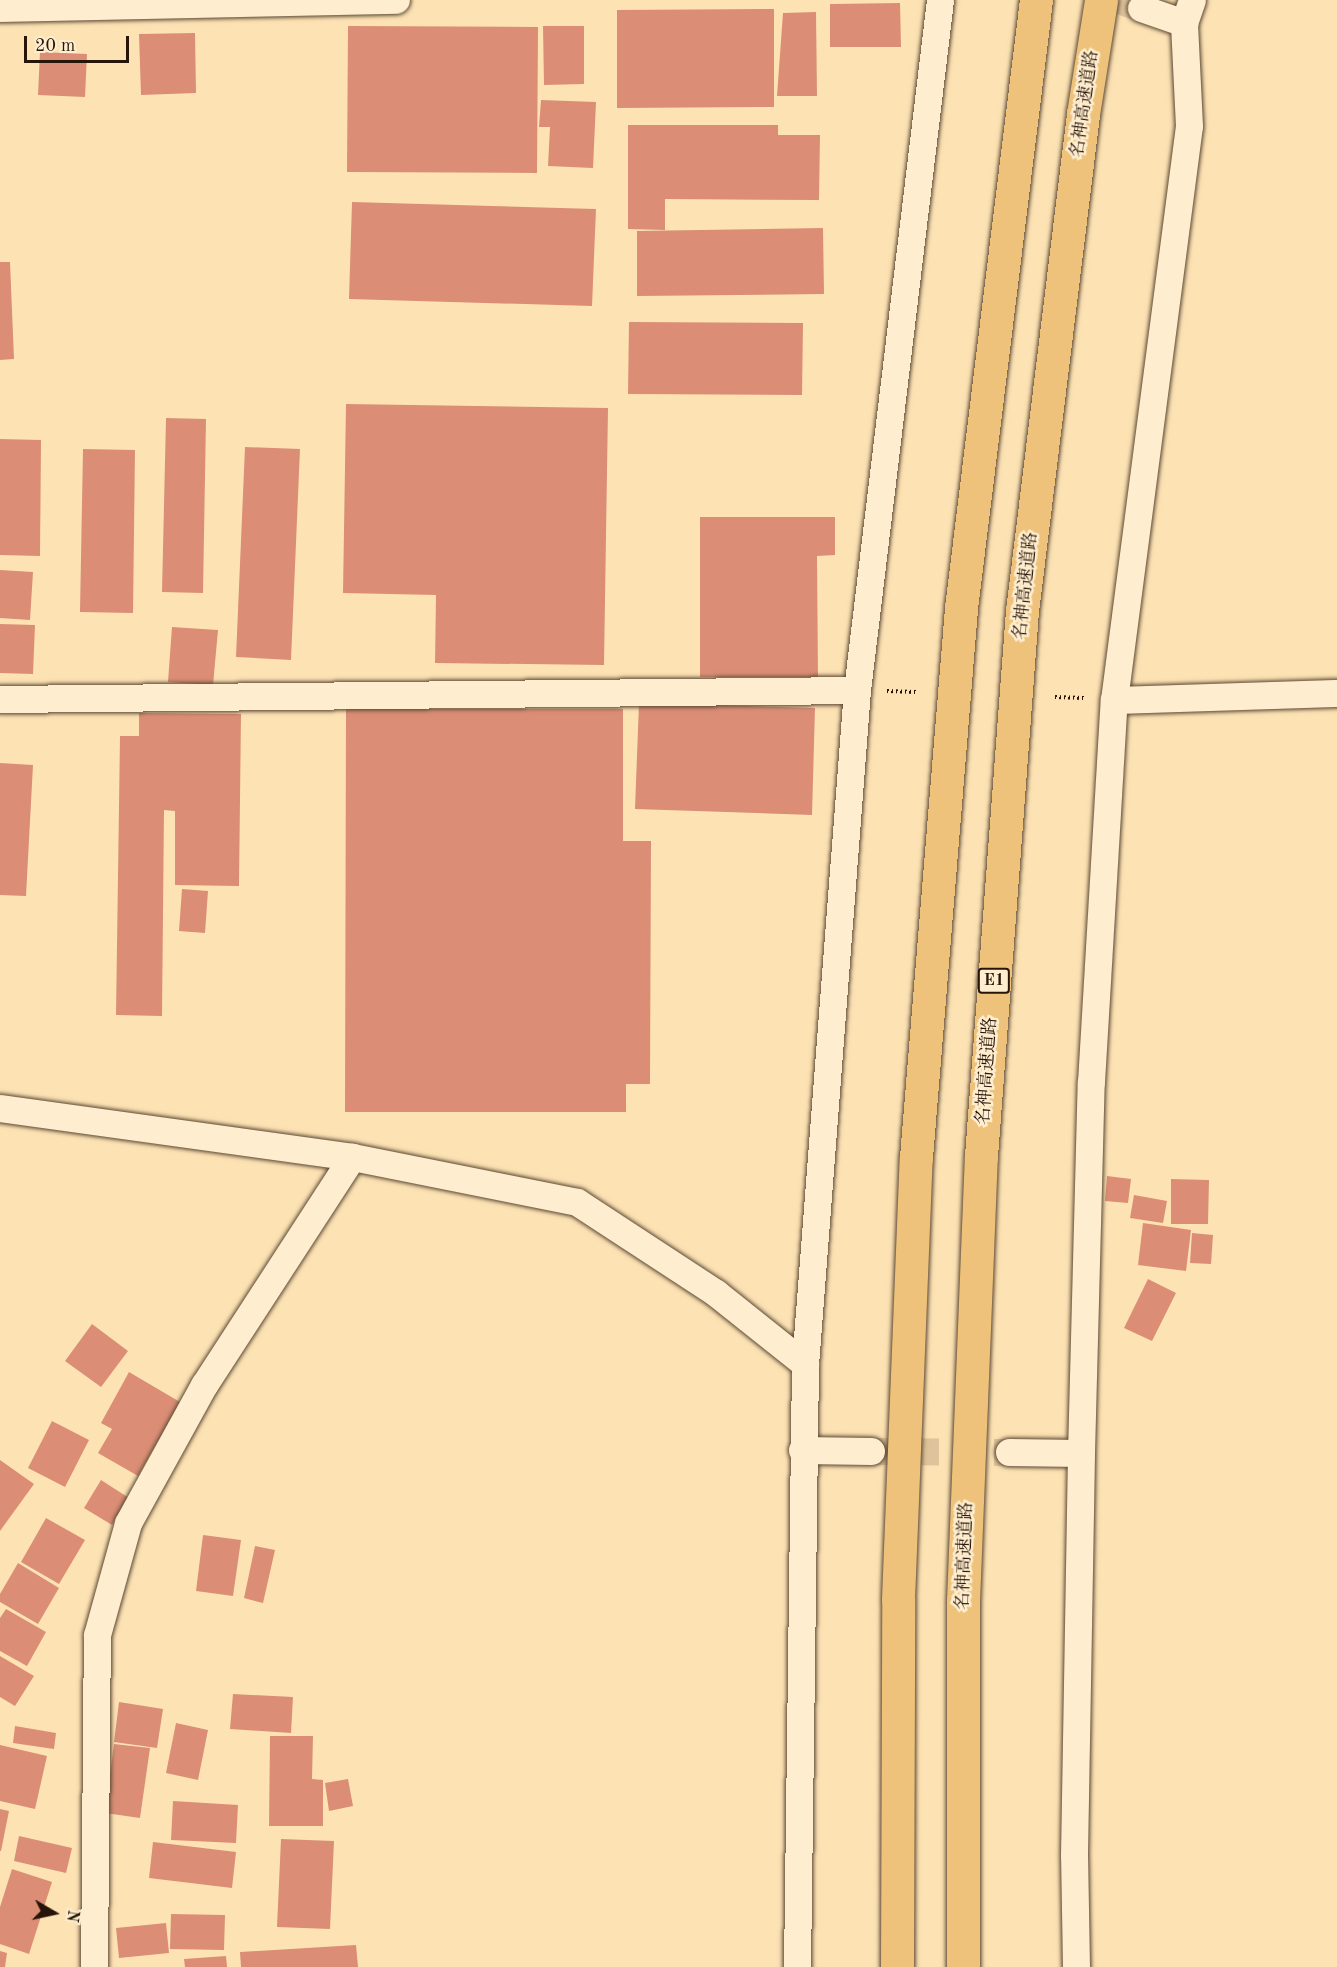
<!DOCTYPE html>
<meta charset="utf-8">
<style>
body{margin:0}
#map{position:relative;width:1337px;height:1967px;overflow:hidden;background:#fde3b4;font-family:"Old Standard TT","Noto Serif JP",serif}
div>[style]{position:absolute}
.building>*{inset:0;background:#db8e75}
.minor-tunnel>*{height:27px;margin-top:-13.5px;transform-origin:0;background:repeating-linear-gradient(90deg,#ddc49a 0 27px,transparent 0 41px)}
.path>*{height:4px;margin-top:-2px;transform-origin:0;background:repeating-linear-gradient(90deg,#271509 0 1.5px,transparent 0 4.5px)}
.roads{filter:drop-shadow(0 0 2px #5c4834) drop-shadow(0 0 2px #5c4834)}
.minor>*{height:27px;margin:-13.5px;padding:0 13.5px;transform-origin:13.5px;border-radius:13.5px;background:#feedce}
.motorway>*{height:33px;margin:-16.5px;padding:0 16.5px;transform-origin:16.5px;border-radius:16.5px;background:#eec27a}
span{translate:-50% -50%;white-space:nowrap;text-align:center;line-height:1.15;-webkit-text-stroke:5px #feedce;paint-order:stroke}
.shield-label span{padding:2px 4px;background:#feedce;border:2px solid;border-radius:4px;-webkit-text-stroke-width:0}
.shield-label{font-size:16px;color:#271509;font-weight:700}
.street-label{font-size:18px;color:#271509}
.north{position:absolute;left:24px;top:1883px;width:60px;height:60px;-webkit-text-stroke:4px #feedce;paint-order:stroke;rotate:99deg;font-size:16px;font-weight:700;line-height:24px;text-align:center;color:#271509}
.north::after{content:'';display:block;margin:auto;width:21px;height:27px;background:#271509;clip-path:polygon(50% 0,100% 100%,50% 72%,0 100%)}
.scale{position:absolute;left:24px;top:36px;width:105px;height:27px;box-sizing:border-box;border:3px solid #271509;border-top:0;padding-left:8px;font-size:18px;line-height:21px;white-space:nowrap;color:#271509;-webkit-text-stroke:4px #feedce;paint-order:stroke}
</style>
<div id="map">
<div class="building">
<i style="clip-path:polygon(900px 3px,901px 47px,830px 47px,830px 4px)"></i>
<i style="clip-path:polygon(774px 9px,774px 107px,617px 108px,617px 10px)"></i>
<i style="clip-path:polygon(816px 12px,817px 96px,777px 96px,783px 13px)"></i>
<i style="clip-path:polygon(348px 26px,538px 27px,537px 173px,347px 172px)"></i>
<i style="clip-path:polygon(543px 26px,584px 26px,584px 84px,544px 85px)"></i>
<i style="clip-path:polygon(195px 33px,196px 93px,141px 95px,139px 34px)"></i>
<i style="clip-path:polygon(40px 52px,87px 54px,85px 97px,38px 95px)"></i>
<i style="clip-path:polygon(541px 100px,596px 102px,593px 168px,548px 166px,550px 127px,539px 127px)"></i>
<i style="clip-path:polygon(628px 125px,778px 125px,778px 135px,820px 135px,819px 200px,665px 199px,665px 230px,628px 229px)"></i>
<i style="clip-path:polygon(352px 202px,596px 209px,592px 306px,349px 299px)"></i>
<i style="clip-path:polygon(823px 228px,824px 294px,637px 296px,637px 231px)"></i>
<i style="clip-path:polygon(0 262px,10px 262px,14px 359px,0 360px)"></i>
<i style="clip-path:polygon(629px 322px,803px 323px,802px 395px,628px 394px)"></i>
<i style="clip-path:polygon(346px 404px,608px 408px,604px 665px,435px 663px,436px 595px,343px 593px)"></i>
<i style="clip-path:polygon(166px 418px,206px 419px,203px 593px,162px 592px)"></i>
<i style="clip-path:polygon(0 439px,41px 440px,40px 556px,0 555px)"></i>
<i style="clip-path:polygon(245px 447px,300px 449px,291px 660px,236px 657px)"></i>
<i style="clip-path:polygon(83px 449px,135px 450px,133px 613px,80px 612px)"></i>
<i style="clip-path:polygon(700px 517px,835px 517px,835px 555px,817px 556px,818px 677px,700px 677px)"></i>
<i style="clip-path:polygon(0 570px,33px 572px,30px 620px,0 618px)"></i>
<i style="clip-path:polygon(0 624px,35px 625px,33px 674px,0 673px)"></i>
<i style="clip-path:polygon(172px 627px,218px 630px,213px 685px,168px 682px)"></i>
<i style="clip-path:polygon(639px 703px,815px 708px,812px 815px,635px 809px)"></i>
<i style="clip-path:polygon(346px 709px,623px 709px,623px 841px,651px 841px,650px 1084px,626px 1084px,626px 1112px,345px 1112px)"></i>
<i style="clip-path:polygon(139px 713px,241px 714px,239px 886px,175px 885px,175px 811px,164px 810px,162px 1016px,116px 1015px,120px 736px,139px 736px)"></i>
<i style="clip-path:polygon(0 763px,33px 765px,26px 896px,0 895px)"></i>
<i style="clip-path:polygon(182px 889px,208px 891px,205px 933px,179px 931px)"></i>
<i style="clip-path:polygon(1107px 1176px,1131px 1179px,1128px 1203px,1105px 1201px)"></i>
<i style="clip-path:polygon(1171px 1179px,1209px 1180px,1208px 1224px,1171px 1224px)"></i>
<i style="clip-path:polygon(1134px 1195px,1167px 1201px,1163px 1223px,1130px 1218px)"></i>
<i style="clip-path:polygon(1143px 1223px,1191px 1230px,1186px 1271px,1138px 1265px)"></i>
<i style="clip-path:polygon(1192px 1233px,1213px 1235px,1211px 1264px,1190px 1263px)"></i>
<i style="clip-path:polygon(1148px 1279px,1176px 1293px,1152px 1341px,1124px 1328px)"></i>
<i style="clip-path:polygon(92px 1324px,128px 1351px,101px 1387px,65px 1361px)"></i>
<i style="clip-path:polygon(129px 1372px,180px 1402px,138px 1476px,98px 1453px,112px 1429px,101px 1423px)"></i>
<i style="clip-path:polygon(52px 1421px,89px 1440px,65px 1487px,28px 1468px)"></i>
<i style="clip-path:polygon(0 1460px,34px 1484px,0 1531px)"></i>
<i style="clip-path:polygon(101px 1480px,129px 1498px,112px 1525px,84px 1508px)"></i>
<i style="clip-path:polygon(46px 1518px,85px 1540px,59px 1584px,21px 1562px)"></i>
<i style="clip-path:polygon(203px 1535px,241px 1540px,233px 1596px,196px 1591px)"></i>
<i style="clip-path:polygon(255px 1546px,275px 1550px,263px 1603px,244px 1598px)"></i>
<i style="clip-path:polygon(18px 1563px,59px 1588px,38px 1624px,0 1602px,0 1594px)"></i>
<i style="clip-path:polygon(6px 1609px,46px 1632px,27px 1666px,0 1651px,0 1618px)"></i>
<i style="clip-path:polygon(0 1656px,34px 1676px,15px 1706px,0 1697px)"></i>
<i style="clip-path:polygon(233px 1694px,293px 1697px,291px 1733px,230px 1729px)"></i>
<i style="clip-path:polygon(119px 1702px,163px 1709px,157px 1748px,114px 1742px)"></i>
<i style="clip-path:polygon(176px 1723px,208px 1730px,198px 1780px,166px 1773px)"></i>
<i style="clip-path:polygon(15px 1726px,56px 1733px,54px 1749px,13px 1743px)"></i>
<i style="clip-path:polygon(270px 1736px,313px 1736px,312px 1779px,323px 1780px,323px 1826px,269px 1826px)"></i>
<i style="clip-path:polygon(114px 1744px,150px 1748px,140px 1818px,105px 1813px)"></i>
<i style="clip-path:polygon(0 1745px,47px 1756px,35px 1809px,0 1801px)"></i>
<i style="clip-path:polygon(348px 1779px,353px 1806px,329px 1811px,325px 1783px)"></i>
<i style="clip-path:polygon(173px 1801px,238px 1805px,236px 1843px,171px 1840px)"></i>
<i style="clip-path:polygon(0 1809px,9px 1811px,1px 1851px,0 1851px)"></i>
<i style="clip-path:polygon(19px 1836px,72px 1848px,66px 1873px,14px 1861px)"></i>
<i style="clip-path:polygon(281px 1839px,334px 1841px,330px 1929px,277px 1927px)"></i>
<i style="clip-path:polygon(153px 1842px,236px 1852px,232px 1888px,149px 1878px)"></i>
<i style="clip-path:polygon(12px 1869px,52px 1882px,29px 1954px,0 1944px,0 1907px)"></i>
<i style="clip-path:polygon(171px 1914px,225px 1915px,224px 1950px,170px 1949px)"></i>
<i style="clip-path:polygon(166px 1923px,169px 1953px,119px 1958px,116px 1928px)"></i>
<i style="clip-path:polygon(356px 1945px,358px 1967px,241px 1967px,240px 1952px)"></i>
<i style="clip-path:polygon(0 1951px,7px 1953px,5px 1967px,0 1967px)"></i>
<i style="clip-path:polygon(226px 1956px,227px 1967px,185px 1967px,184px 1959px)"></i>
</div>
<div class="minor-tunnel">
<i style="left:1119px;top:0;width:23px;rotate:20deg"></i>
<i style="left:871px;top:1451px;width:138px;rotate:0.4deg"></i>
</div>
<div class="path">
<i style="left:887px;top:691px;width:29px;rotate:2deg"></i>
<i style="left:1055px;top:697px;width:29px;rotate:2deg"></i>
</div>
<div class="roads">
<div class="minor">
<i style="left:0;top:8px;width:396px;rotate:-1.2deg"></i>
<i style="left:1141px;top:8px;width:46px;rotate:19.2deg"></i>
<i style="left:0;top:699px;width:857px;rotate:-0.6deg"></i>
<i style="left:1114px;top:700px;width:223px;rotate:-1.8deg"></i>
<i style="left:0;top:1108px;width:355px;rotate:7.9deg"></i>
<i style="left:352px;top:1157px;width:229px;rotate:11.3deg"></i>
<i style="left:577px;top:1202px;width:166px;rotate:33.2deg"></i>
<i style="left:716px;top:1293px;width:114px;rotate:38.6deg"></i>
<i style="left:802px;top:1450px;width:69px;rotate:0.8deg"></i>
<i style="left:1009px;top:1452px;width:72px;rotate:0.8deg"></i>
<i style="left:94px;top:1967px;width:332px;rotate:-89.5deg"></i>
<i style="left:97px;top:1635px;width:116px;rotate:-74.5deg"></i>
<i style="left:128px;top:1523px;width:158px;rotate:-61.2deg"></i>
<i style="left:204px;top:1385px;width:272px;rotate:-57deg"></i>
<i style="left:797px;top:1967px;width:603px;rotate:-89.24deg"></i>
<i style="left:805px;top:1364px;width:676px;rotate:-85.59deg"></i>
<i style="left:857px;top:690px;width:695px;rotate:-83.14deg"></i>
<i style="left:1076px;top:1967px;width:112px;rotate:-91deg"></i>
<i style="left:1074px;top:1855px;width:402px;rotate:-89deg"></i>
<i style="left:1081px;top:1453px;width:371px;rotate:-88.5deg"></i>
<i style="left:1091px;top:1082px;width:383px;rotate:-86.6deg"></i>
<i style="left:1114px;top:700px;width:579px;rotate:-82.56deg"></i>
<i style="left:1189px;top:126px;width:103px;rotate:-92.8deg"></i>
<i style="left:1184px;top:23px;width:24px;rotate:-71deg"></i>
</div>
<div class="motorway">
<i style="left:897px;top:1967px;width:368px;rotate:-89.8deg"></i>
<i style="left:898px;top:1599px;width:442px;rotate:-87.7deg"></i>
<i style="left:916px;top:1157px;width:551px;rotate:-85.31deg"></i>
<i style="left:961px;top:608px;width:613px;rotate:-82.97deg"></i>
<i style="left:963px;top:1967px;width:366px;rotate:-90deg"></i>
<i style="left:963px;top:1601px;width:445px;rotate:-87.7deg"></i>
<i style="left:981px;top:1156px;width:547px;rotate:-85.7deg"></i>
<i style="left:1022px;top:611px;width:501px;rotate:-83deg"></i>
<i style="left:1083px;top:114px;width:115px;rotate:-81deg"></i>
</div>
</div>
<div class="shield-label">
<span style="left:994px;top:981px">E1</span>
</div>
<div class="street-label">
<span style="left:1085px;top:104px;rotate:-82deg">名神高速道路</span>
<span style="left:1026px;top:586px;rotate:-84deg">名神高速道路</span>
<span style="left:987px;top:1071px;rotate:-86deg">名神高速道路</span>
<span style="left:965px;top:1556px;rotate:-88deg">名神高速道路</span>
</div>
<div class="north">N</div>
<div class="scale">20 m</div>
</div>
